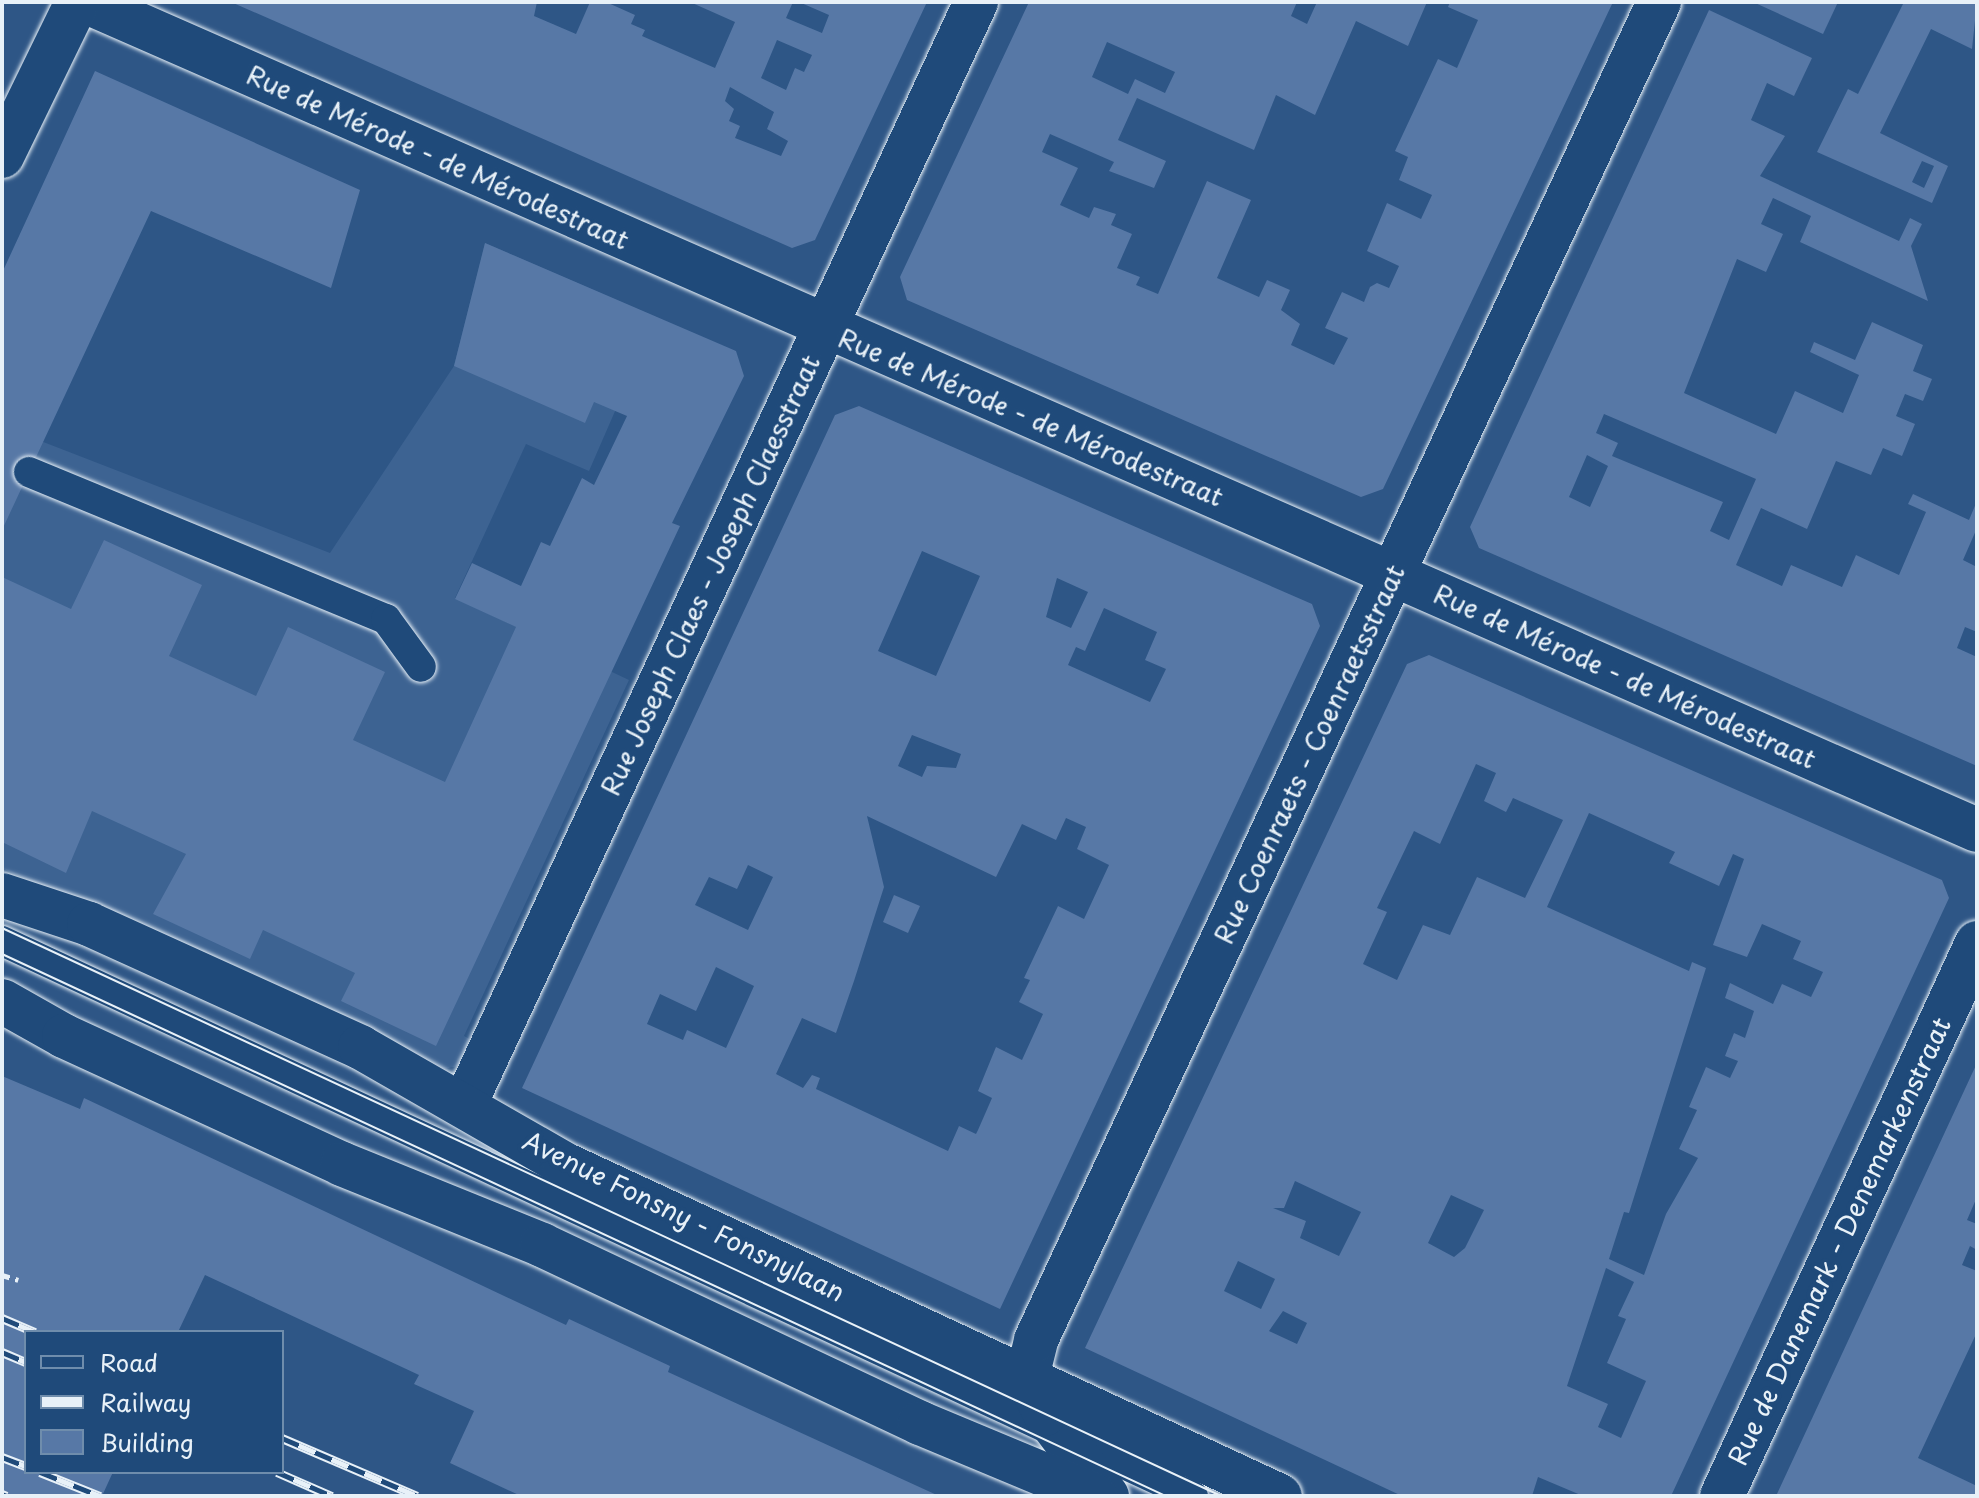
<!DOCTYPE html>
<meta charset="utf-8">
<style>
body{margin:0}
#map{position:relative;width:1979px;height:1498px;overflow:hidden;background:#2e5686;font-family:"Playpen Sans",sans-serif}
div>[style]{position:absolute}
.built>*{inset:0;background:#3d6392}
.building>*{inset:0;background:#5778a6}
.path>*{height:5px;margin-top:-2.5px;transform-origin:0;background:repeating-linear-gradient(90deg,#e8f1f8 0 8px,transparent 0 14px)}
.roads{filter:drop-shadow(0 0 2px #e8f1f8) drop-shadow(0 0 2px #e8f1f8)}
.lane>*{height:30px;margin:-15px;padding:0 15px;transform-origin:15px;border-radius:15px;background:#1f4a7a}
.street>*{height:44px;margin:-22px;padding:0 22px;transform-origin:22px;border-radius:22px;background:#1f4a7a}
.primary>*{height:44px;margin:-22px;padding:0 22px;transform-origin:22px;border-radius:22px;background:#1f4a7a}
.tram>*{height:2px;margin:-1px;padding:0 1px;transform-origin:1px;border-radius:1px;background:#e8f1f8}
.rail>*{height:9px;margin-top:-4.5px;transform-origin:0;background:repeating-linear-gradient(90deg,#1f4a7a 0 18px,#e8f1f8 0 36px);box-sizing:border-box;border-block:2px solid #e8f1f8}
span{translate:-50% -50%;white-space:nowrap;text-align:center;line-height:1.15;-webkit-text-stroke:8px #1f4a7a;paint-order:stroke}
.street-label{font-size:26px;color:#e8f1f8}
.frame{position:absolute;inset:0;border:4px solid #e8f1f8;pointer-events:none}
.legend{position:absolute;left:24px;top:1330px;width:260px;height:144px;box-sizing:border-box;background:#1f4a7a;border:2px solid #6f8dac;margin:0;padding:10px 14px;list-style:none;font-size:24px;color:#e8f1f8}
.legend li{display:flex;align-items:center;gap:16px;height:40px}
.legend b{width:40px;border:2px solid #6f8dac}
</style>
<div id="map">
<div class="built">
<i style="clip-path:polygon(485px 243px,656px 317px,589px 471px,526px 444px,455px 598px,629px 680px,464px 1036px,475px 1042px,459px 1066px,438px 1070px,2px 868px,2px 426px,330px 553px,454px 366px)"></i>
</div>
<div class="building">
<i style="clip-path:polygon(evenodd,231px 2px,537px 2px,534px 16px,576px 34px,590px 2px,606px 2px,635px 15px,631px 24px,645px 30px,642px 36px,715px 68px,735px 22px,690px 2px,793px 2px,786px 18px,822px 33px,829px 15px,799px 2px,927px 2px,815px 240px,792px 248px,231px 2px,777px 40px,812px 55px,804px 72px,795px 68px,786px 90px,761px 78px,777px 40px,231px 2px,730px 87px,774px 112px,767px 129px,788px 141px,781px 156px,735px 138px,740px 126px,729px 121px,734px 109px,725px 101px,730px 87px)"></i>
<i style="clip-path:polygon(evenodd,1029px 2px,1297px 2px,1291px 16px,1307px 24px,1317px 2px,1427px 2px,1408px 46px,1356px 21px,1315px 115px,1276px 95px,1254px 150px,1137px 98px,1118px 140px,1166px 161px,1154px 188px,1109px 171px,1114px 162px,1050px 134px,1042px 152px,1078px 168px,1060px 205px,1089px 218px,1094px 207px,1116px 214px,1111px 225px,1132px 234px,1117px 268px,1140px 277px,1136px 285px,1158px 294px,1207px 181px,1251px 200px,1217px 278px,1259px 297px,1267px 280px,1290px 290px,1281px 310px,1300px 324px,1291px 345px,1334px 365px,1348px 338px,1325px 328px,1342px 292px,1364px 302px,1370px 287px,1377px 283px,1389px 288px,1399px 266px,1367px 251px,1387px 203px,1421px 219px,1432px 195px,1399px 180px,1408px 157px,1395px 151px,1438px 59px,1457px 68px,1478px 20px,1448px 7px,1450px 2px,1613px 2px,1383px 489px,1361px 497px,907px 300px,900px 277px,1029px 2px,1107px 42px,1175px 72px,1165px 93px,1135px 79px,1128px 94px,1092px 77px,1107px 42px)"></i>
<i style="clip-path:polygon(1753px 2px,1838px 2px,1823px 34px)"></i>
<i style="clip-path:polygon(evenodd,1904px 2px,1977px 2px,1972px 49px,1931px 29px,1880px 133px,1948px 166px,1932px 203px,1817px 152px,1848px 89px,1858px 94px,1904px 2px,1922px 161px,1934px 166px,1924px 188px,1912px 182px,1922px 161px)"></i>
<i style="clip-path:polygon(evenodd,1709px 10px,1812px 58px,1794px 96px,1767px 83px,1751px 120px,1785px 136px,1760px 176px,1899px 241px,1910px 218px,1922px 224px,1911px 246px,1928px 301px,1800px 242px,1811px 216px,1773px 198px,1761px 224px,1783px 234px,1766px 272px,1737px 259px,1684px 393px,1776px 434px,1795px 391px,1843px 413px,1859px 375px,1810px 352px,1814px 342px,1855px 360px,1872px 322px,1923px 345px,1913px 371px,1932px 379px,1923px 401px,1905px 394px,1896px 416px,1915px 424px,1902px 456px,1883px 448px,1871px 475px,1836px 461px,1807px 529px,1761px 508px,1736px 565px,1782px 586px,1791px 565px,1842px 587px,1856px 555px,1899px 575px,1926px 512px,1908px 504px,1913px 494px,1969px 520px,1977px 501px,1977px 528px,1963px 560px,1977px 567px,1977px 632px,1965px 627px,1957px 648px,1977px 657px,1977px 766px,1479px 548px,1470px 527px,1709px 10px,1604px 414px,1756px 479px,1729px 540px,1710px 531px,1723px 502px,1612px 456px,1618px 443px,1596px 433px,1604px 414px,1709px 10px,1587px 455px,1608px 466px,1590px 507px,1569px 497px,1587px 455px)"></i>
<i style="clip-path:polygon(95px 71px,360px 190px,331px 288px,151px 211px,2px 530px,2px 273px)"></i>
<i style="clip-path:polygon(485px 243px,736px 351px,744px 376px,672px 523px,680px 526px,436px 1046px,341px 1001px,355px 973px,263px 930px,250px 959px,153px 914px,186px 854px,92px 811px,66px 873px,2px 842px,2px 577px,71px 609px,104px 540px,202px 585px,169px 656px,256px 696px,288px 627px,385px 672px,353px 740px,445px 782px,516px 627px,455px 599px,472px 563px,521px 586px,541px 542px,550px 546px,582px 478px,594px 485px,627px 416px,594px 402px,585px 423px,454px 366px)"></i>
<i style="clip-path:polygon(evenodd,859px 406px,1312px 604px,1320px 626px,1000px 1309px,522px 1088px,835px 415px,859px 406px,922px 551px,980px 576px,936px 676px,878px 651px,922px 551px,859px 406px,1057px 578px,1088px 592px,1071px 628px,1046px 617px,1057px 578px,859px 406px,1104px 608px,1157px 632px,1145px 660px,1166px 669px,1150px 702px,1068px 665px,1076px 647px,1085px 651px,1104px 608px,859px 406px,912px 735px,961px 754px,956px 768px,927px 766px,922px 777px,898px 766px,912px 735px,859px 406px,867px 816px,996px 877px,1022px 824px,1056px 840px,1066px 818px,1086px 827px,1077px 849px,1109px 865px,1084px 919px,1058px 906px,1024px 978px,1030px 980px,1019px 1002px,1043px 1014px,1022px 1060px,996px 1047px,978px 1091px,992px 1098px,978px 1130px,976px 1134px,959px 1126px,948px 1151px,816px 1089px,820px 1078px,812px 1075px,803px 1088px,776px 1074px,802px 1018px,836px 1033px,854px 981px,884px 887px,867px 816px,859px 406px,748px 865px,773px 877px,748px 930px,695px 905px,709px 877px,737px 889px,748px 865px,859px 406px,716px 967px,754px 986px,726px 1048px,687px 1030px,683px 1040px,647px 1024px,660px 994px,696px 1011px,716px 967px)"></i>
<i style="clip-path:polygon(evenodd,1429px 655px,1942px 880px,1949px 898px,1671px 1496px,1583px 1496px,1538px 1477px,1532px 1496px,1402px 1496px,1085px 1348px,1407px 664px,1429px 655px,1476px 764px,1496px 773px,1484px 801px,1506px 812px,1513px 798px,1563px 820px,1525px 898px,1477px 877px,1450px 935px,1423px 925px,1397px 980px,1363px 964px,1387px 912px,1377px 908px,1414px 831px,1440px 844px,1476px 764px,1429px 655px,1589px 813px,1675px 852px,1669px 863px,1719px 886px,1733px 854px,1744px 859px,1713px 945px,1747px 957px,1762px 924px,1801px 941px,1793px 959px,1823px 972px,1811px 997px,1782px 984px,1773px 1004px,1730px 983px,1725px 998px,1754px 1011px,1745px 1038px,1734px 1033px,1725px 1056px,1738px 1061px,1730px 1078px,1706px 1067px,1689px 1107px,1697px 1110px,1679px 1149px,1698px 1158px,1666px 1214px,1644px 1275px,1609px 1259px,1624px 1212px,1629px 1213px,1706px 968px,1692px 962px,1689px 971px,1547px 907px,1589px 813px,1429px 655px,1295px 1181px,1361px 1212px,1339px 1256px,1300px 1238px,1306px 1221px,1273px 1208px,1284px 1208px,1295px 1181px,1429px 655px,1451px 1195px,1484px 1210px,1465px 1248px,1454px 1257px,1428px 1243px,1451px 1195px,1429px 655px,1238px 1261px,1275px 1279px,1261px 1309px,1224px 1291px,1238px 1261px,1429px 655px,1606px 1268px,1634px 1282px,1618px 1316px,1626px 1319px,1607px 1363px,1646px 1381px,1621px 1438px,1598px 1427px,1608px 1404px,1567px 1386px,1606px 1268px,1429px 655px,1283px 1311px,1307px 1323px,1297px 1344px,1269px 1331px,1283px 1311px)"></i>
<i style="clip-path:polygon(894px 895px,920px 906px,908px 933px,883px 922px)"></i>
<i style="clip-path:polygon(1977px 1063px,1977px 1197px,1967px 1220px,1977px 1224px,1977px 1250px,1970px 1246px,1962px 1265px,1977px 1271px,1977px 1332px,1918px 1458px,1977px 1486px,1977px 1496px,1776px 1496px)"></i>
<i style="clip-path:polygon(2px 1076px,80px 1109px,84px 1098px,566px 1325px,569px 1319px,670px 1366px,668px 1372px,939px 1496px,521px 1496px,450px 1463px,474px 1411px,414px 1384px,419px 1375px,205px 1275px,178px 1332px,26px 1332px,26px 1472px,113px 1472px,102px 1496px,2px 1496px)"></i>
</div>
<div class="path">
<i style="left:2px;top:1275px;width:17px;rotate:17deg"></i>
</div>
<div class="roads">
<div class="lane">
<i style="left:29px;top:472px;width:386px;rotate:22.4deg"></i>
<i style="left:386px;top:619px;width:59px;rotate:53.9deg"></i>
<i style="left:2px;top:941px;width:1314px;rotate:24.99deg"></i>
</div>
<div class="street">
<i style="left:87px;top:2px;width:2063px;rotate:23.66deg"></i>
<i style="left:2px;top:156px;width:171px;rotate:-64deg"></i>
<i style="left:465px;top:1104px;width:1215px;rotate:-65.12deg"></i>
<i style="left:1107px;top:1496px;width:103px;rotate:-127.1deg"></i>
<i style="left:1045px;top:1414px;width:41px;rotate:-115.9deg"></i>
<i style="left:1027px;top:1377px;width:38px;rotate:-76deg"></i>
<i style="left:1036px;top:1340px;width:1476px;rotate:-65.03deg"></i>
<i style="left:1722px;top:1496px;width:609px;rotate:-65.24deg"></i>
</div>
<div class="primary">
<i style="left:2px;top:895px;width:92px;rotate:18.4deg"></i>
<i style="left:89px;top:924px;width:298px;rotate:24.4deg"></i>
<i style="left:360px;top:1047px;width:235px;rotate:29.8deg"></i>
<i style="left:564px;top:1164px;width:789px;rotate:24.88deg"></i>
<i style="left:2px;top:1001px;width:71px;rotate:29.4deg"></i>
<i style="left:64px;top:1036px;width:306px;rotate:24.7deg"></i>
<i style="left:342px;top:1164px;width:216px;rotate:22deg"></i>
<i style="left:542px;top:1245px;width:418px;rotate:25.2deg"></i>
<i style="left:920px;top:1423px;width:190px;rotate:22.6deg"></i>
</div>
</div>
<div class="tram">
<i style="left:2px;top:928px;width:1345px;rotate:24.98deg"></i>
<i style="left:2px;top:954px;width:1284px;rotate:24.97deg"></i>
</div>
<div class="rail">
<i style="left:2px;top:1318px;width:36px;rotate:23deg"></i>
<i style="left:2px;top:1352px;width:26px;rotate:23deg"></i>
<i style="left:282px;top:1438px;width:147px;rotate:23.2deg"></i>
<i style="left:2px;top:1457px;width:26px;rotate:21deg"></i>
<i style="left:40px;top:1472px;width:65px;rotate:21.8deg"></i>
<i style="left:277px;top:1472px;width:60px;rotate:23.6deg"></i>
<i style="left:2px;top:1494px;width:5px;rotate:22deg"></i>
</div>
<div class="street-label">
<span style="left:438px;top:157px;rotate:24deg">Rue de Mérode - de Mérodestraat</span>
<span style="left:1031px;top:417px;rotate:23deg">Rue de Mérode - de Mérodestraat</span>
<span style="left:710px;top:575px;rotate:-65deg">Rue Joseph Claes - Joseph Claesstraat</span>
<span style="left:1625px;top:676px;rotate:24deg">Rue de Mérode - de Mérodestraat</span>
<span style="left:1309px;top:754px;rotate:-65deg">Rue Coenraets - Coenraetsstraat</span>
<span style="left:684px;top:1216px;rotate:26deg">Avenue Fonsny - Fonsnylaan</span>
<span style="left:1839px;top:1241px;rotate:-65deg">Rue de Danemark - Denemarkenstraat</span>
</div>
<div class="frame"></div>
<ul class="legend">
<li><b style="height:10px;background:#1f4a7a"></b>Road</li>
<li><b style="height:10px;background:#e8f1f8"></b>Railway</li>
<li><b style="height:22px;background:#5778a6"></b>Building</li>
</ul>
</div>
